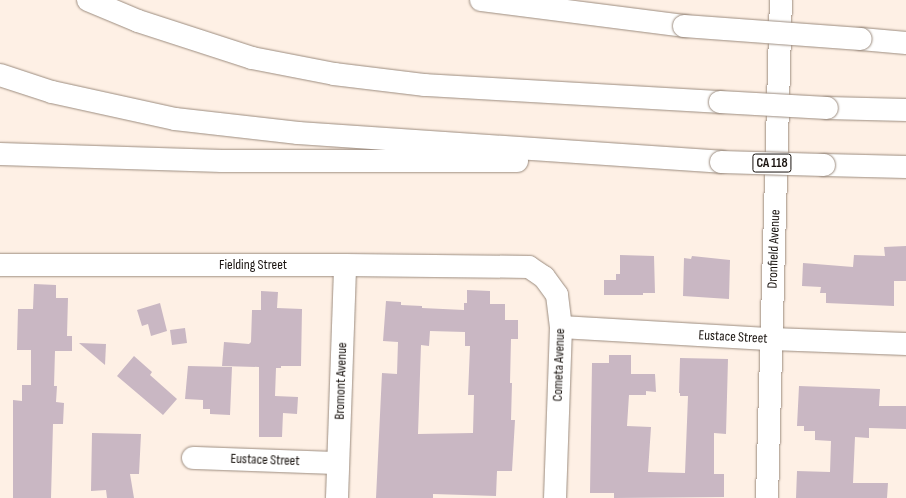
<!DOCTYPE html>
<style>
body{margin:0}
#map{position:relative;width:906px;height:498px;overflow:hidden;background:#fef0e5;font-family:"Sofia Sans Condensed",sans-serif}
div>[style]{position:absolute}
.building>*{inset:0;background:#c9b7c3}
.roads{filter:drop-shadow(0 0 1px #9c8c7f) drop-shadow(0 0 1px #9c8c7f)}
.minor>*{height:22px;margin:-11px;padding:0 11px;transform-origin:11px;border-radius:11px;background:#fff}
.highway>*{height:22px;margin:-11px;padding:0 11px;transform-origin:11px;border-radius:11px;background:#fff}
.bridges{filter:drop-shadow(0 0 1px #9c8c7f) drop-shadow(0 0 1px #9c8c7f)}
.highway-bridge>*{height:22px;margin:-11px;padding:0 11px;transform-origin:11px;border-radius:11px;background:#fff}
span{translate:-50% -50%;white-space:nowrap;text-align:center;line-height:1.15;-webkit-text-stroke:3px #fff;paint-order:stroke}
.shield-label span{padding:1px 3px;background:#fff;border:1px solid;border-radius:3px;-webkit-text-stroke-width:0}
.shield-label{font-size:13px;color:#19130f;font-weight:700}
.street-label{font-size:14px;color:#19130f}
</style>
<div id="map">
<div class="building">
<i style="clip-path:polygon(906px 246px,906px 281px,894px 281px,894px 306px,826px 303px,826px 293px,820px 293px,821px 287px,802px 286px,803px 263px,853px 267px,854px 255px,885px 256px,884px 247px)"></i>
<i style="clip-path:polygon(620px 255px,654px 256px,655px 293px,643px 293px,643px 295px,604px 295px,604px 280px,616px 280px,616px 274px,620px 274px)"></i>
<i style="clip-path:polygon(692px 256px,730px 260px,729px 299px,683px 296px,684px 258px,691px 259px)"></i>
<i style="clip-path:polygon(34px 284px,56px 285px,56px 298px,68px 298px,67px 336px,72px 336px,72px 351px,55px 351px,54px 386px,57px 386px,56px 402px,64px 403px,63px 424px,53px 424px,51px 498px,13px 498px,13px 400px,22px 401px,22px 385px,31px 385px,31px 350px,17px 350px,18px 309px,33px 309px)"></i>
<i style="clip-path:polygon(evenodd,467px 290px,490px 291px,490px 304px,505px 304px,505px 320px,518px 320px,518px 339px,511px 339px,510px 383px,512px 383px,511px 420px,515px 420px,512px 471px,497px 471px,496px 496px,433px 494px,433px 498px,376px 498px,382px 373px,397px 374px,398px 342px,383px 341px,386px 301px,401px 302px,401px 305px,422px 306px,422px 308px,464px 310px,464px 303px,467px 303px,467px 290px,430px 331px,465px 332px,465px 346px,470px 346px,468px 395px,474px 395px,473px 433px,418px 434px,421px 345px,429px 346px,430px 331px)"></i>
<i style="clip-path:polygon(261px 291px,278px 292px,277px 308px,302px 309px,301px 366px,281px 366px,281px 368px,276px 368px,275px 396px,298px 397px,297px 414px,283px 413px,282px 437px,259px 437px,259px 367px,222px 366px,224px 342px,249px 344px,251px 342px,252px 310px,261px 310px)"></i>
<i style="clip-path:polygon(160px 303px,167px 331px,151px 336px,148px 324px,142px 326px,137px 310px)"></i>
<i style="clip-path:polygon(185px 328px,187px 343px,172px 345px,170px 330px)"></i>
<i style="clip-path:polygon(79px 343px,106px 344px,105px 365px)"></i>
<i style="clip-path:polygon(609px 355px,631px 355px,631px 374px,655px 374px,656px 392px,646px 391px,646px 395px,629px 395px,627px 426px,651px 427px,648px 472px,685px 473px,688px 396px,680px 396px,680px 393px,679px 393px,680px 358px,728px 359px,726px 434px,714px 433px,714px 474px,724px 474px,724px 497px,614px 498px,614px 493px,590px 493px,592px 363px,609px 363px)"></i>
<i style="clip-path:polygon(134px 356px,152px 372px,150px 375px,177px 399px,163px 415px,117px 376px)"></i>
<i style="clip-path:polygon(188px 366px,232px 367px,230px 415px,210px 414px,210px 409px,203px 409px,203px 400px,185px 399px)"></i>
<i style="clip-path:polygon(799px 386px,880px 389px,879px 406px,906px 406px,906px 429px,869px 428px,869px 438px,855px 437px,853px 483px,888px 483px,887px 498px,796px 498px,797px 471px,830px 472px,831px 441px,815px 440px,815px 431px,804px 431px,804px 426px,797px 426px)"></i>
<i style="clip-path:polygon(92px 433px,141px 434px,139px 474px,130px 474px,134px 498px,107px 498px,106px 490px,91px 491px)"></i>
</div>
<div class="roads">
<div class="minor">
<i style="left:0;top:265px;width:345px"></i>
<i style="left:345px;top:265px;width:184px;rotate:0.6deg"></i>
<i style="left:529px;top:267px;width:18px;rotate:34deg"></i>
<i style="left:544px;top:277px;width:22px;rotate:54deg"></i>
<i style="left:557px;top:295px;width:32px;rotate:83deg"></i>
<i style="left:561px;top:327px;width:171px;rotate:92deg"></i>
<i style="left:561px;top:327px;width:211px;rotate:3.3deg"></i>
<i style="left:772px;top:339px;width:134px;rotate:2.1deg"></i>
<i style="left:193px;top:458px;width:145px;rotate:2deg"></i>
<i style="left:337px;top:498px;width:233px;rotate:-88deg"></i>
<i style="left:767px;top:498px;width:498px;rotate:-88.4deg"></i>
</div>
<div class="highway">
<i style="left:88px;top:0;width:54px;rotate:22.8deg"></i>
<i style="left:138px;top:21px;width:120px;rotate:18deg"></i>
<i style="left:252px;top:58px;width:84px;rotate:11deg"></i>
<i style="left:334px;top:74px;width:92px;rotate:6.9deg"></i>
<i style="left:425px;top:85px;width:295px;rotate:3.3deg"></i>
<i style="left:481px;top:0;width:205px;rotate:7.3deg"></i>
<i style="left:861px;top:39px;width:45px;rotate:5.1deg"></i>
<i style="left:0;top:75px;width:55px;rotate:18.1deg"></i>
<i style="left:52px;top:92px;width:126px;rotate:12.4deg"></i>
<i style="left:175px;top:119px;width:124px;rotate:6.5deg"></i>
<i style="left:298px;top:133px;width:424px;rotate:3.9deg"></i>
<i style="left:827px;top:108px;width:79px;rotate:1.5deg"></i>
<i style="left:0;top:154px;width:222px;rotate:1.8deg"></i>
<i style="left:222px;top:161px;width:295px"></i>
<i style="left:824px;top:165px;width:82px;rotate:1.4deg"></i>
</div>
</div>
<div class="bridges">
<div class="highway-bridge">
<i style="left:684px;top:26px;width:177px;rotate:4.2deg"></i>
<i style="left:720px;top:102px;width:107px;rotate:3.2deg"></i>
<i style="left:721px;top:162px;width:103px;rotate:1.7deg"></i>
</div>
</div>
<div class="shield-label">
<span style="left:772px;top:163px">CA 118</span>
</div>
<div class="street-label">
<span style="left:774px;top:249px;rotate:-88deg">Dronfield Avenue</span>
<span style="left:253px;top:265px">Fielding Street</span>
<span style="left:733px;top:337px;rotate:3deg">Eustace Street</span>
<span style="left:559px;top:365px;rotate:-88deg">Cometa Avenue</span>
<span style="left:341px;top:381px;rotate:-88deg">Bromont Avenue</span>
<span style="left:265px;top:460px;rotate:2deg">Eustace Street</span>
</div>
</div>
